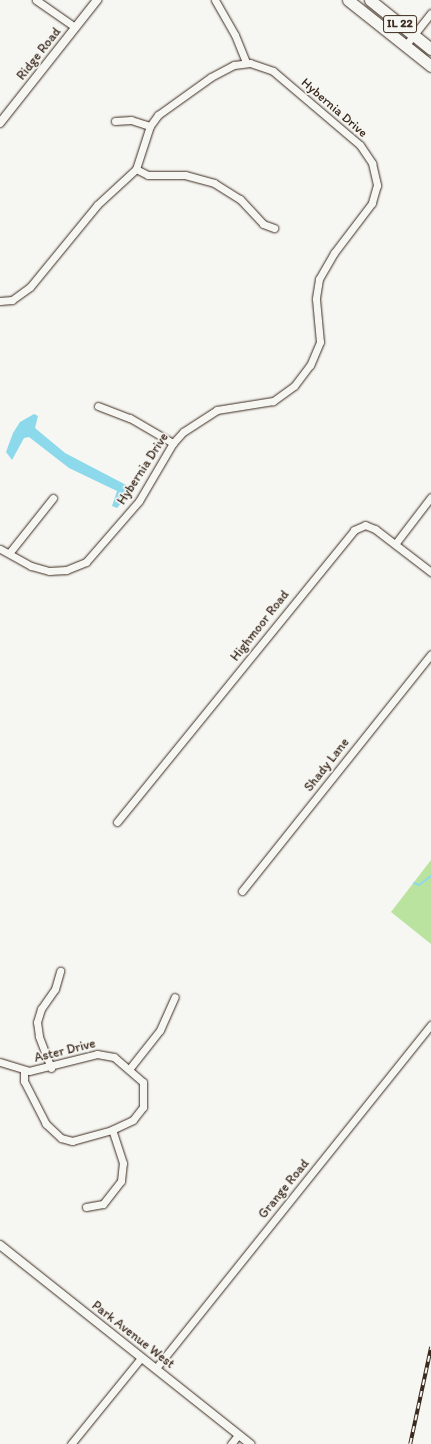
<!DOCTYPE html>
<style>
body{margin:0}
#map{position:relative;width:431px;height:1444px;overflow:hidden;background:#f6f6f2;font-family:Itim,sans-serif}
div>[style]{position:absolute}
.green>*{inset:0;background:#bae3a0}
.water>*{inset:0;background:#8cd9eb}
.stream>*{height:2px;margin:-1px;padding:0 1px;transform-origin:1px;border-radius:1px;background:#8cd9eb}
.roads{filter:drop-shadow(0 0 1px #3b2a1e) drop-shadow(0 0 1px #3b2a1e)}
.minor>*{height:7px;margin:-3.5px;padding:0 3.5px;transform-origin:3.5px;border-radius:3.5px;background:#f6f6f2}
.tertiary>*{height:8px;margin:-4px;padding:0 4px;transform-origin:4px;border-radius:4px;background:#f6f6f2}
.primary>*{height:11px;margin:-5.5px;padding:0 5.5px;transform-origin:5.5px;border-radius:5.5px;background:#f6f6f2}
.rail>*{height:3.5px;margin-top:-1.75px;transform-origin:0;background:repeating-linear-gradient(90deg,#f6f6f2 0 6px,#3b2a1e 0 12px);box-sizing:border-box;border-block:1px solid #3b2a1e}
span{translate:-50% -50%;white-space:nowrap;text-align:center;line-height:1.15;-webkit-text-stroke:3.5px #f6f6f2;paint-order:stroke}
.shield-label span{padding:1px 3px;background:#f6f6f2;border:1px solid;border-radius:3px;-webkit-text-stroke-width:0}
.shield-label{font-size:12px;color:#3b2a1e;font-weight:700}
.street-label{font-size:13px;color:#3b2a1e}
</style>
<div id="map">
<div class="green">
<i style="clip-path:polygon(431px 860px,431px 944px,391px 912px)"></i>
</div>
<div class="water">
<i style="clip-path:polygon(34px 414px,38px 416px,35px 428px,65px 453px,130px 487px,129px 494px,117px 508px,112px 506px,117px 491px,69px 468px,29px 437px,24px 438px,12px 460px,6px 452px,13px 433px,20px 422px)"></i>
</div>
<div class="stream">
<i style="left:414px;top:883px;width:5px;rotate:22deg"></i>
<i style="left:419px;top:885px;width:15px;rotate:-37deg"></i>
</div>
<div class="roads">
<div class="minor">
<i style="left:36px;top:0;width:47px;rotate:34.7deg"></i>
<i style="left:215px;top:0;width:40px;rotate:60.3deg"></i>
<i style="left:235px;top:35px;width:29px;rotate:68deg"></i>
<i style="left:405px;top:46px;width:42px;rotate:-51.8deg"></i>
<i style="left:115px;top:121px;width:16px;rotate:-4deg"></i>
<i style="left:131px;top:120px;width:20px;rotate:18deg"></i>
<i style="left:136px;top:169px;width:13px;rotate:27deg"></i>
<i style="left:148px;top:175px;width:37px"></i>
<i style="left:185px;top:175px;width:30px;rotate:15deg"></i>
<i style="left:214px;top:183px;width:31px;rotate:32deg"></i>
<i style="left:240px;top:199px;width:34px;rotate:47deg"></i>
<i style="left:263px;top:224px;width:12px;rotate:20deg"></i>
<i style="left:0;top:301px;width:12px;rotate:-5deg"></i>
<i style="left:12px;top:300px;width:22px;rotate:-36deg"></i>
<i style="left:30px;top:287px;width:106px;rotate:-50.7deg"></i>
<i style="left:97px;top:205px;width:53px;rotate:-42.7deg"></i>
<i style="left:136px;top:169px;width:45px;rotate:-72deg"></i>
<i style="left:150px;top:126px;width:14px;rotate:-54deg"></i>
<i style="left:158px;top:115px;width:65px;rotate:-35.6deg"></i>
<i style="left:211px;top:77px;width:26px;rotate:-28deg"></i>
<i style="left:234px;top:65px;width:16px;rotate:-7deg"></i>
<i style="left:250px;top:63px;width:24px;rotate:19deg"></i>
<i style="left:273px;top:71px;width:114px;rotate:40.4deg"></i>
<i style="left:360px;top:145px;width:22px;rotate:56deg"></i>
<i style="left:372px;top:163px;width:23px;rotate:77deg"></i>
<i style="left:377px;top:185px;width:19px;rotate:106deg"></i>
<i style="left:372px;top:203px;width:63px;rotate:127.2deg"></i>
<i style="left:334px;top:253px;width:30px;rotate:120deg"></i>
<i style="left:319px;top:279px;width:20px;rotate:99deg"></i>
<i style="left:316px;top:299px;width:43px;rotate:84.7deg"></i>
<i style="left:320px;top:342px;width:25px;rotate:113deg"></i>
<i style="left:310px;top:365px;width:26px;rotate:127deg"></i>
<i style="left:294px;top:386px;width:26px;rotate:144deg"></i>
<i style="left:273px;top:401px;width:57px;rotate:170.9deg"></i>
<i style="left:217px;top:410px;width:40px;rotate:147.1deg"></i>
<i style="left:183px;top:432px;width:15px;rotate:132deg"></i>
<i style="left:173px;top:443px;width:67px;rotate:120.4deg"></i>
<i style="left:139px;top:501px;width:81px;rotate:131deg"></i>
<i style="left:86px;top:562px;width:22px;rotate:158deg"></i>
<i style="left:66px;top:570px;width:17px;rotate:177deg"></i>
<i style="left:49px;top:571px;width:19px;rotate:-164deg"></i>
<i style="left:31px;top:566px;width:35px;rotate:-151deg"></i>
<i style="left:98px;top:406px;width:34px;rotate:21deg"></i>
<i style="left:130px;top:418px;width:50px;rotate:30.2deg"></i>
<i style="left:395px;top:544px;width:59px;rotate:-52.5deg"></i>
<i style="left:10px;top:552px;width:69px;rotate:-51.5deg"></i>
<i style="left:117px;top:822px;width:376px;rotate:-50.9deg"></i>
<i style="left:354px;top:530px;width:12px;rotate:-24deg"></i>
<i style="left:365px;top:525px;width:11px;rotate:22deg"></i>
<i style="left:375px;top:529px;width:71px;rotate:37.5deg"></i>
<i style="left:242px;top:891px;width:303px;rotate:-51.4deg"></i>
<i style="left:0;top:1062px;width:30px;rotate:17deg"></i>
<i style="left:29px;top:1071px;width:70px;rotate:-14deg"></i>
<i style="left:97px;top:1054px;width:17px;rotate:10deg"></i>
<i style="left:114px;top:1057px;width:38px;rotate:41deg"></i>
<i style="left:143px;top:1082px;width:25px;rotate:90deg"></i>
<i style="left:143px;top:1107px;width:16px;rotate:128deg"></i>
<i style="left:133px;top:1120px;width:23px;rotate:155deg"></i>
<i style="left:112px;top:1130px;width:41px;rotate:164.6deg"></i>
<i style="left:72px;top:1141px;width:11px;rotate:-165deg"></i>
<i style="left:61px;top:1138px;width:21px;rotate:-137deg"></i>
<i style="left:46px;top:1124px;width:48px;rotate:-117.1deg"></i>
<i style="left:24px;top:1081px;width:10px;rotate:-90deg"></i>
<i style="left:51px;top:1068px;width:34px;rotate:-111deg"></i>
<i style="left:39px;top:1036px;width:14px;rotate:-98deg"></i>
<i style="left:37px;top:1022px;width:14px;rotate:-73deg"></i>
<i style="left:41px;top:1009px;width:24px;rotate:-55deg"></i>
<i style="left:55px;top:989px;width:19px;rotate:-74deg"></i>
<i style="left:130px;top:1068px;width:48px;rotate:-51.7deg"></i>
<i style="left:160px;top:1030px;width:36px;rotate:-66deg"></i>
<i style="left:86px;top:1207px;width:17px;rotate:-10deg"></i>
<i style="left:103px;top:1204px;width:29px;rotate:-52deg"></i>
<i style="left:121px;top:1181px;width:18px;rotate:-84deg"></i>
<i style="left:123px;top:1163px;width:35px;rotate:-108deg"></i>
<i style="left:156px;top:1368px;width:440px;rotate:-51.3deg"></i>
<i style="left:71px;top:1444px;width:111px;rotate:-50.9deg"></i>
<i style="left:231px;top:1444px;width:11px;rotate:-52deg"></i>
</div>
<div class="tertiary">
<i style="left:0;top:123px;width:157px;rotate:-51.7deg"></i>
<i style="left:0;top:1245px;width:320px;rotate:38.5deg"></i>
</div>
<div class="primary">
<i style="left:348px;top:0;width:106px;rotate:38.5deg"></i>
<i style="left:370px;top:0;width:78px;rotate:38.8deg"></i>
</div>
</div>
<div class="rail">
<i style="left:410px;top:1444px;width:99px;rotate:-77.8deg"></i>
</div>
<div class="shield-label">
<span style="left:400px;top:24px">IL 22</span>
</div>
<div class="street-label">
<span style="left:39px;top:54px;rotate:-52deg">Ridge Road</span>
<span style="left:334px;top:108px;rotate:41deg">Hybernia Drive</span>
<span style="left:143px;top:469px;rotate:-57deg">Hybernia Drive</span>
<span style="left:260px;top:626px;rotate:-52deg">Highmoor Road</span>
<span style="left:327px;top:765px;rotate:-52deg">Shady Lane</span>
<span style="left:65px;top:1051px;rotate:-14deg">Aster Drive</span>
<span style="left:284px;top:1189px;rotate:-51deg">Grange Road</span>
<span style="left:133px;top:1335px;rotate:38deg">Park Avenue West</span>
</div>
</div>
